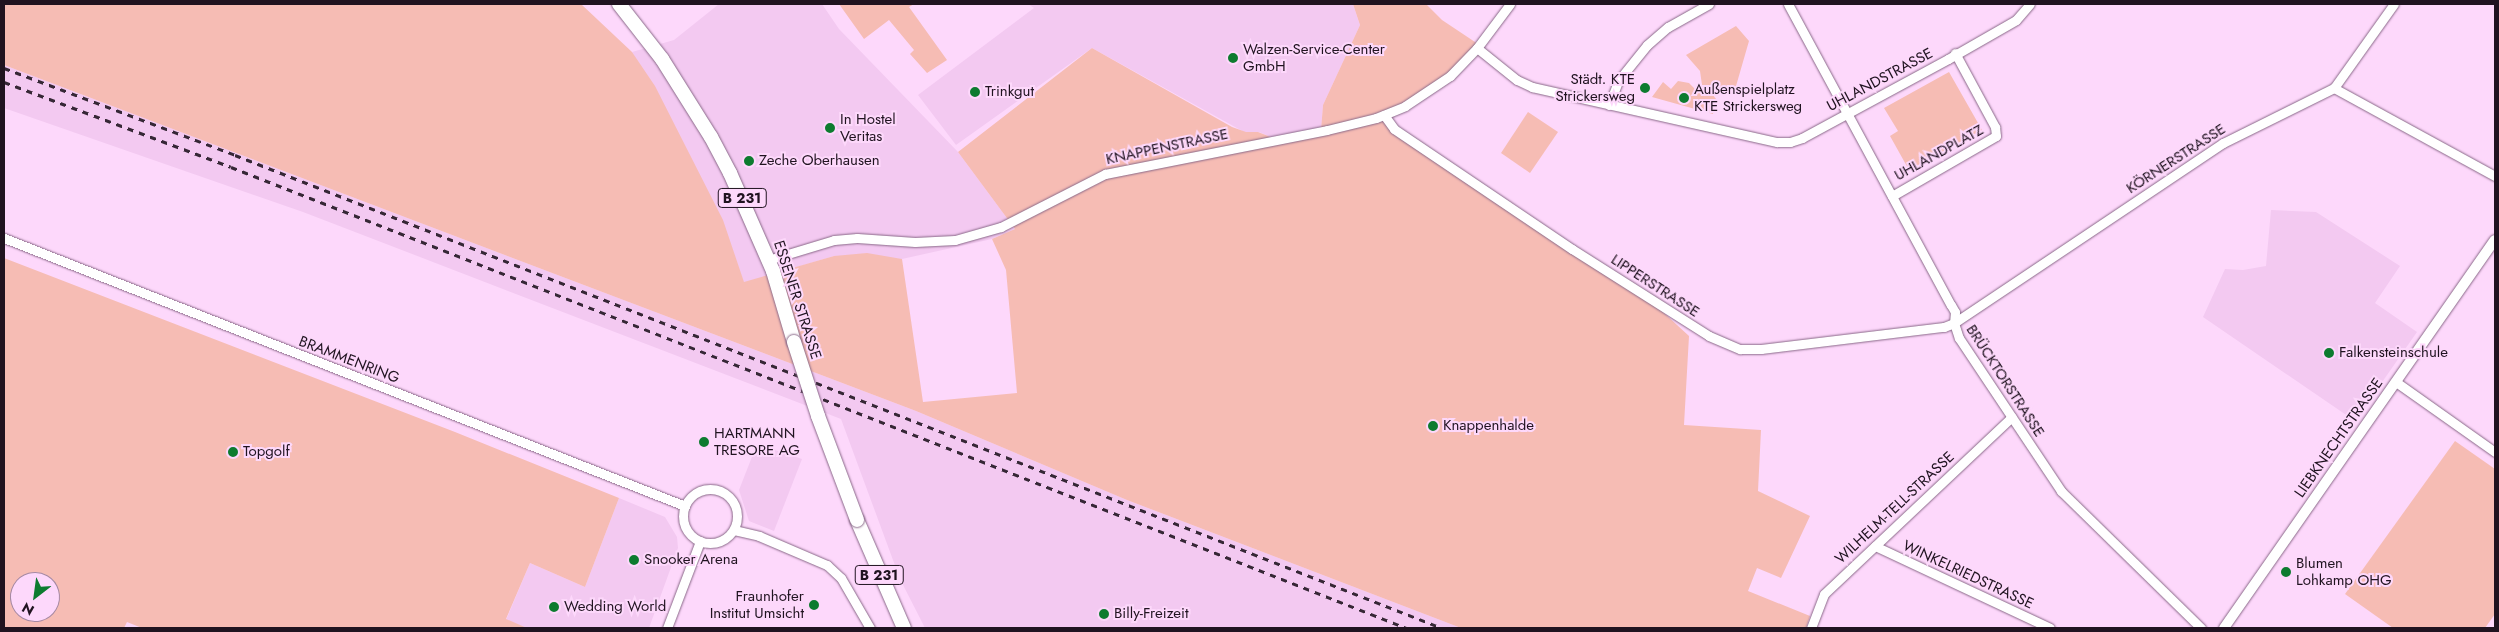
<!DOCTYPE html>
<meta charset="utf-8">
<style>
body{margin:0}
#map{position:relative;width:2499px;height:632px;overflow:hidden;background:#fdd8fb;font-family:Jost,sans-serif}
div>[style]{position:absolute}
.built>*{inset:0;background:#f3c9f1}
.green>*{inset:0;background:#f6bcb4}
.roads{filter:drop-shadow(0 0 1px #896888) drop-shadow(0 0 1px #896888)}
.minor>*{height:9px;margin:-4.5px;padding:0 4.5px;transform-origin:4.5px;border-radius:4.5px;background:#fff}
.minor>.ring{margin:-4.5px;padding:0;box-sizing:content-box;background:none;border:9px solid #fff;border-radius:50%}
.tertiary>*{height:10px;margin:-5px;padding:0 5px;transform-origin:5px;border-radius:5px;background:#fff}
.primary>*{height:14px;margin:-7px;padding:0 7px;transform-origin:7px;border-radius:7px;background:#fff}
.rail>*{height:3px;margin-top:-1.5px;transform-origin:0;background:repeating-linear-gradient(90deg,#362736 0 6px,transparent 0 12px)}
.bridges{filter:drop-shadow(0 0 1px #896888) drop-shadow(0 0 1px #896888)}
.primary-bridge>*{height:14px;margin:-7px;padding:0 7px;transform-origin:7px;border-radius:7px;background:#fff}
.dots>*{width:14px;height:14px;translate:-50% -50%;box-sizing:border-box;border:2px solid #fdd8fb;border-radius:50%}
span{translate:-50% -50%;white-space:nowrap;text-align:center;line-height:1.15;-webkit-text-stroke:4px #fdd8fb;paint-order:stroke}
.shield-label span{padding:1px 4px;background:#fdd8fb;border:1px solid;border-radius:4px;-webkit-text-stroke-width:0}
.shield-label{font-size:14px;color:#201320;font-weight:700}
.poi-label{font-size:15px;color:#201320}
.left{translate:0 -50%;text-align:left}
.right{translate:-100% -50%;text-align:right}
.street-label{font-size:15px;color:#201320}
.frame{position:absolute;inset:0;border:5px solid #201320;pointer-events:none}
.north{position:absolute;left:10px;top:572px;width:50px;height:50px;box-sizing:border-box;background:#fdd8fb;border:1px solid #a589a3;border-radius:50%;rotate:210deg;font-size:14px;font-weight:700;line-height:20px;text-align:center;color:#201320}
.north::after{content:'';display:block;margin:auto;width:18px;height:22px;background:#0d7b2f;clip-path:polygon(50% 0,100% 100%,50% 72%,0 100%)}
</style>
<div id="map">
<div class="built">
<i style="clip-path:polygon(719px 4px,822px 4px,839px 29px,958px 152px,1015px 229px,992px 239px,902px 259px,834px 256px,744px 283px,722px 220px,632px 52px,674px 40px)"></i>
<i style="clip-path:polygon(1028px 4px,1353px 4px,1360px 25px,1323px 105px,1321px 130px,1278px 140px,1259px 132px,1246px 133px,1092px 48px,956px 145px,918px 95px,1034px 8px)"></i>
<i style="clip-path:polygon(4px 65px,916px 411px,1127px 500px,1461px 628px,925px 628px,900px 579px,841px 419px,303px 212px,4px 108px)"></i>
<i style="clip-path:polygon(2271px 210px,2316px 212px,2400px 266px,2375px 303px,2417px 332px,2355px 421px,2203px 317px,2225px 269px,2243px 270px,2266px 266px)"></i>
<i style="clip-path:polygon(757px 444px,802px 459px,774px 531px,749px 521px,739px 490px)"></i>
<i style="clip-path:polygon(619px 498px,665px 517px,677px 537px,678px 548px,649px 628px,527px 628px,506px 620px,530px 563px,585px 587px)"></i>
</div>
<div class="green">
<i style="clip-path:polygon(4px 4px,581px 4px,632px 52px,655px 86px,723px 220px,744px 282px,834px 256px,867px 253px,902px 259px,923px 402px,1017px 393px,1006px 270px,992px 239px,1015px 229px,958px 152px,1092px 48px,1232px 127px,1246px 132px,1258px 132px,1278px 140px,1383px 116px,1393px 129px,1640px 291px,1689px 336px,1684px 425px,1761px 430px,1758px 491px,1810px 516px,1781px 578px,1757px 568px,1748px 591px,1810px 616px,1806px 628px,1461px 628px,1127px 500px,916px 411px,4px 65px)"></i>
<i style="clip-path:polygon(839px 4px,914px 4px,909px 7px,947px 60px,927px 73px,910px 54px,914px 50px,889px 20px,864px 39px)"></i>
<i style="clip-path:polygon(1353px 4px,1426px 4px,1442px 20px,1478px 44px,1441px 81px,1405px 106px,1321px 130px,1323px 105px,1360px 25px)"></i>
<i style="clip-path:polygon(1736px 26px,1749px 41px,1734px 93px,1702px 85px,1700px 71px,1686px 55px)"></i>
<i style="clip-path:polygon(1949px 72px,1982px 130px,1909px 170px,1890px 136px,1898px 131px,1884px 108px)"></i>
<i style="clip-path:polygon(1678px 81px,1689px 83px,1696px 90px,1713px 95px,1716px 99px,1713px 114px,1652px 97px,1663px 82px,1671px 89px)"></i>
<i style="clip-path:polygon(1528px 112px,1558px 132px,1530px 173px,1501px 153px)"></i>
<i style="clip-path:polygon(evenodd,4px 258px,455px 432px,619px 498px,585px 587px,530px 563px,506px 619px,527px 628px,142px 628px,127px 622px,124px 628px,4px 628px,4px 258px,20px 582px,50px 582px,50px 612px,20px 612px,20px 582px)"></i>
<i style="clip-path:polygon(2455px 441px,2495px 469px,2495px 614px,2485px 628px,2393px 628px,2345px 594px)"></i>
</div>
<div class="roads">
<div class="minor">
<i style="left:1788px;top:4px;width:342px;rotate:61.6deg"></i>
<i style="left:1951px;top:305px;width:8px;rotate:60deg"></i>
<i style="left:1955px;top:312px;width:11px;rotate:95deg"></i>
<i style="left:1954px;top:323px;width:16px;rotate:72deg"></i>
<i style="left:1959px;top:338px;width:184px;rotate:56.3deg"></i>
<i style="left:2061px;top:491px;width:196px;rotate:44.4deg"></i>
<i style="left:1477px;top:48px;width:51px;rotate:38.7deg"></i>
<i style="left:1517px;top:80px;width:17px;rotate:25deg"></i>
<i style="left:1532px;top:87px;width:251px;rotate:12.7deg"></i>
<i style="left:1777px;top:142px;width:13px"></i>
<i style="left:1790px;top:142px;width:13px;rotate:-18deg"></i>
<i style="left:1802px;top:138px;width:166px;rotate:-28.4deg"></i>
<i style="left:1948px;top:59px;width:78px;rotate:-29.8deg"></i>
<i style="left:2016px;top:20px;width:21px;rotate:-49deg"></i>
<i style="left:2334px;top:88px;width:183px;rotate:28.7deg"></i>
<i style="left:1609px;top:105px;width:26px;rotate:-69deg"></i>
<i style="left:1618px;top:81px;width:46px;rotate:-51.1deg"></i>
<i style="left:1647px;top:45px;width:28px;rotate:-41deg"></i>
<i style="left:1668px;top:27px;width:47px;rotate:-29.3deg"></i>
<i style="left:1384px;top:115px;width:17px;rotate:54deg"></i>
<i style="left:1394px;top:129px;width:215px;rotate:34deg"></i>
<i style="left:1572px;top:249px;width:162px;rotate:32.4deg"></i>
<i style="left:1709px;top:336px;width:34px;rotate:23deg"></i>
<i style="left:1740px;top:349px;width:21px"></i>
<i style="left:1761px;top:349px;width:184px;rotate:-6.9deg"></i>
<i style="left:1944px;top:327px;width:11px;rotate:-22deg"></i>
<i style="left:1954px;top:323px;width:324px;rotate:-33.8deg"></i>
<i style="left:2223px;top:143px;width:124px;rotate:-26.4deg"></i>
<i style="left:2334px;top:88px;width:103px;rotate:-54.5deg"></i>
<i style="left:1892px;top:196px;width:120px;rotate:-30deg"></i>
<i style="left:1996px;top:136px;width:9px;rotate:-96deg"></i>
<i style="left:1995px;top:127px;width:84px;rotate:-118.4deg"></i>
<i style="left:4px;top:238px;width:732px;rotate:21.48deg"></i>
<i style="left:768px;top:260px;width:69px;rotate:-16.9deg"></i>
<i style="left:834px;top:240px;width:23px;rotate:-5deg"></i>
<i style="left:857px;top:238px;width:58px;rotate:3.9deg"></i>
<i style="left:915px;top:242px;width:40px;rotate:-2.9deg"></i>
<i style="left:955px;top:240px;width:48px;rotate:-15.8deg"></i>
<i style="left:1001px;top:227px;width:117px;rotate:-27deg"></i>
<i style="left:1105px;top:174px;width:226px;rotate:-11.2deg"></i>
<i style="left:1327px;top:130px;width:50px;rotate:-13.8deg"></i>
<i style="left:1376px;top:118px;width:31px;rotate:-22deg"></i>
<i style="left:1405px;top:106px;width:54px;rotate:-33.7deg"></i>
<i style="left:1450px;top:76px;width:39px;rotate:-46deg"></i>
<i style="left:1477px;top:48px;width:55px;rotate:-53.1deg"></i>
<i style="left:2396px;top:382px;width:121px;rotate:35.3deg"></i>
<i class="ring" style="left:683px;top:489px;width:45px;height:45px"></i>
<i style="left:734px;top:530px;width:26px;rotate:13deg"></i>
<i style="left:759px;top:536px;width:74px;rotate:23.1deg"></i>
<i style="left:827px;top:565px;width:19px;rotate:43deg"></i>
<i style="left:841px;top:578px;width:58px;rotate:59.9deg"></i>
<i style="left:1875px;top:546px;width:193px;rotate:25.1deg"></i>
<i style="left:667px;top:628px;width:93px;rotate:-69.2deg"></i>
<i style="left:1811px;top:628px;width:36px;rotate:-69deg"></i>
<i style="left:1824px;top:594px;width:258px;rotate:-43.3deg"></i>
</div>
<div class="tertiary">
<i style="left:2224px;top:628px;width:473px;rotate:-55.1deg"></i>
</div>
<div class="primary">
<i style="left:619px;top:4px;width:70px;rotate:52deg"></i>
<i style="left:662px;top:59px;width:92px;rotate:57.9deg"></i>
<i style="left:711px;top:137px;width:41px;rotate:62.2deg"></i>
<i style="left:730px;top:173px;width:107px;rotate:66.3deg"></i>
<i style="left:773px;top:271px;width:74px;rotate:73.5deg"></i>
<i style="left:857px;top:520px;width:118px;rotate:66.5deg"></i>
</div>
</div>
<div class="rail">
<i style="left:4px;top:68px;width:247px;rotate:20.6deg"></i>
<i style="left:235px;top:155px;width:1296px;rotate:21.4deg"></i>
<i style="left:4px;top:82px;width:242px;rotate:20.5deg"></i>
<i style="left:231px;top:167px;width:1263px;rotate:21.41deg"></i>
</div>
<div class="bridges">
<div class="primary-bridge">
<i style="left:794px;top:342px;width:78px;rotate:72deg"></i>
<i style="left:818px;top:416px;width:111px;rotate:69.4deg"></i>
</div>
</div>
<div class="dots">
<i style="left:1233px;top:58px;background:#0d7b2f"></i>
<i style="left:1645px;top:88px;background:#0d7b2f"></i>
<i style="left:975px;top:92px;background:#0d7b2f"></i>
<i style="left:1684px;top:98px;background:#0d7b2f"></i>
<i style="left:830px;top:128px;background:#0d7b2f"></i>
<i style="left:749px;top:161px;background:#0d7b2f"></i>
<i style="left:2329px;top:353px;background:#0d7b2f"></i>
<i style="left:1433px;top:426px;background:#0d7b2f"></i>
<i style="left:704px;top:442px;background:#0d7b2f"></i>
<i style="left:233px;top:452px;background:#0d7b2f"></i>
<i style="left:634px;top:560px;background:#0d7b2f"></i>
<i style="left:2286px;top:572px;background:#0d7b2f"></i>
<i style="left:814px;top:605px;background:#0d7b2f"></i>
<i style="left:554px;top:607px;background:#0d7b2f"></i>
<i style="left:1104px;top:614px;background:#0d7b2f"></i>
</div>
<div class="shield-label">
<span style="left:742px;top:198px">B 231</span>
<span style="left:879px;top:575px">B 231</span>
</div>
<div class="poi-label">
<span class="left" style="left:1243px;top:58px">Walzen-Service-Center<br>GmbH</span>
<span class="right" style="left:1635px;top:88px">Städt. KTE<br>Strickersweg</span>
<span class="left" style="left:1694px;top:98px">Außenspielplatz<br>KTE Strickersweg</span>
<span class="left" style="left:985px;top:92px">Trinkgut</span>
<span class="left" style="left:840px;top:128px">In Hostel<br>Veritas</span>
<span class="left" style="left:759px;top:161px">Zeche Oberhausen</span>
<span class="left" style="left:2339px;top:353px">Falkensteinschule</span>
<span class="left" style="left:1443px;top:426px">Knappenhalde</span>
<span class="left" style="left:714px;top:442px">HARTMANN<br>TRESORE AG</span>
<span class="left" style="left:243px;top:452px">Topgolf</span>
<span class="left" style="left:644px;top:560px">Snooker Arena</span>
<span class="left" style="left:2296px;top:572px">Blumen<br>Lohkamp OHG</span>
<span class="right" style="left:804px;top:605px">Fraunhofer<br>Institut Umsicht</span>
<span class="left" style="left:564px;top:607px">Wedding World</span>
<span class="left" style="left:1114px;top:614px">Billy-Freizeit</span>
</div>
<div class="street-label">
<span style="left:1880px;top:80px;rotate:-28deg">UHLANDSTRASSE</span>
<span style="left:1167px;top:147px;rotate:-12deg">KNAPPENSTRASSE</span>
<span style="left:1939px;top:153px;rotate:-29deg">UHLANDPLATZ</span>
<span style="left:2176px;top:159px;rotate:-33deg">KÖRNERSTRASSE</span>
<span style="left:1655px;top:286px;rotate:33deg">LIPPERSTRASSE</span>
<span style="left:797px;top:300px;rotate:72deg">ESSENER STRASSE</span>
<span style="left:349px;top:360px;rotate:21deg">BRAMMENRING</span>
<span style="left:2005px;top:381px;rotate:57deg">BRÜCKTORSTRASSE</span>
<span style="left:2339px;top:438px;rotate:-55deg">LIEBKNECHTSTRASSE</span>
<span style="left:1895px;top:508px;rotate:-43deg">WILHELM-TELL-STRASSE</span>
<span style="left:1968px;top:575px;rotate:25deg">WINKELRIEDSTRASSE</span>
</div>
<div class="frame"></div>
<div class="north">N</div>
</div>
